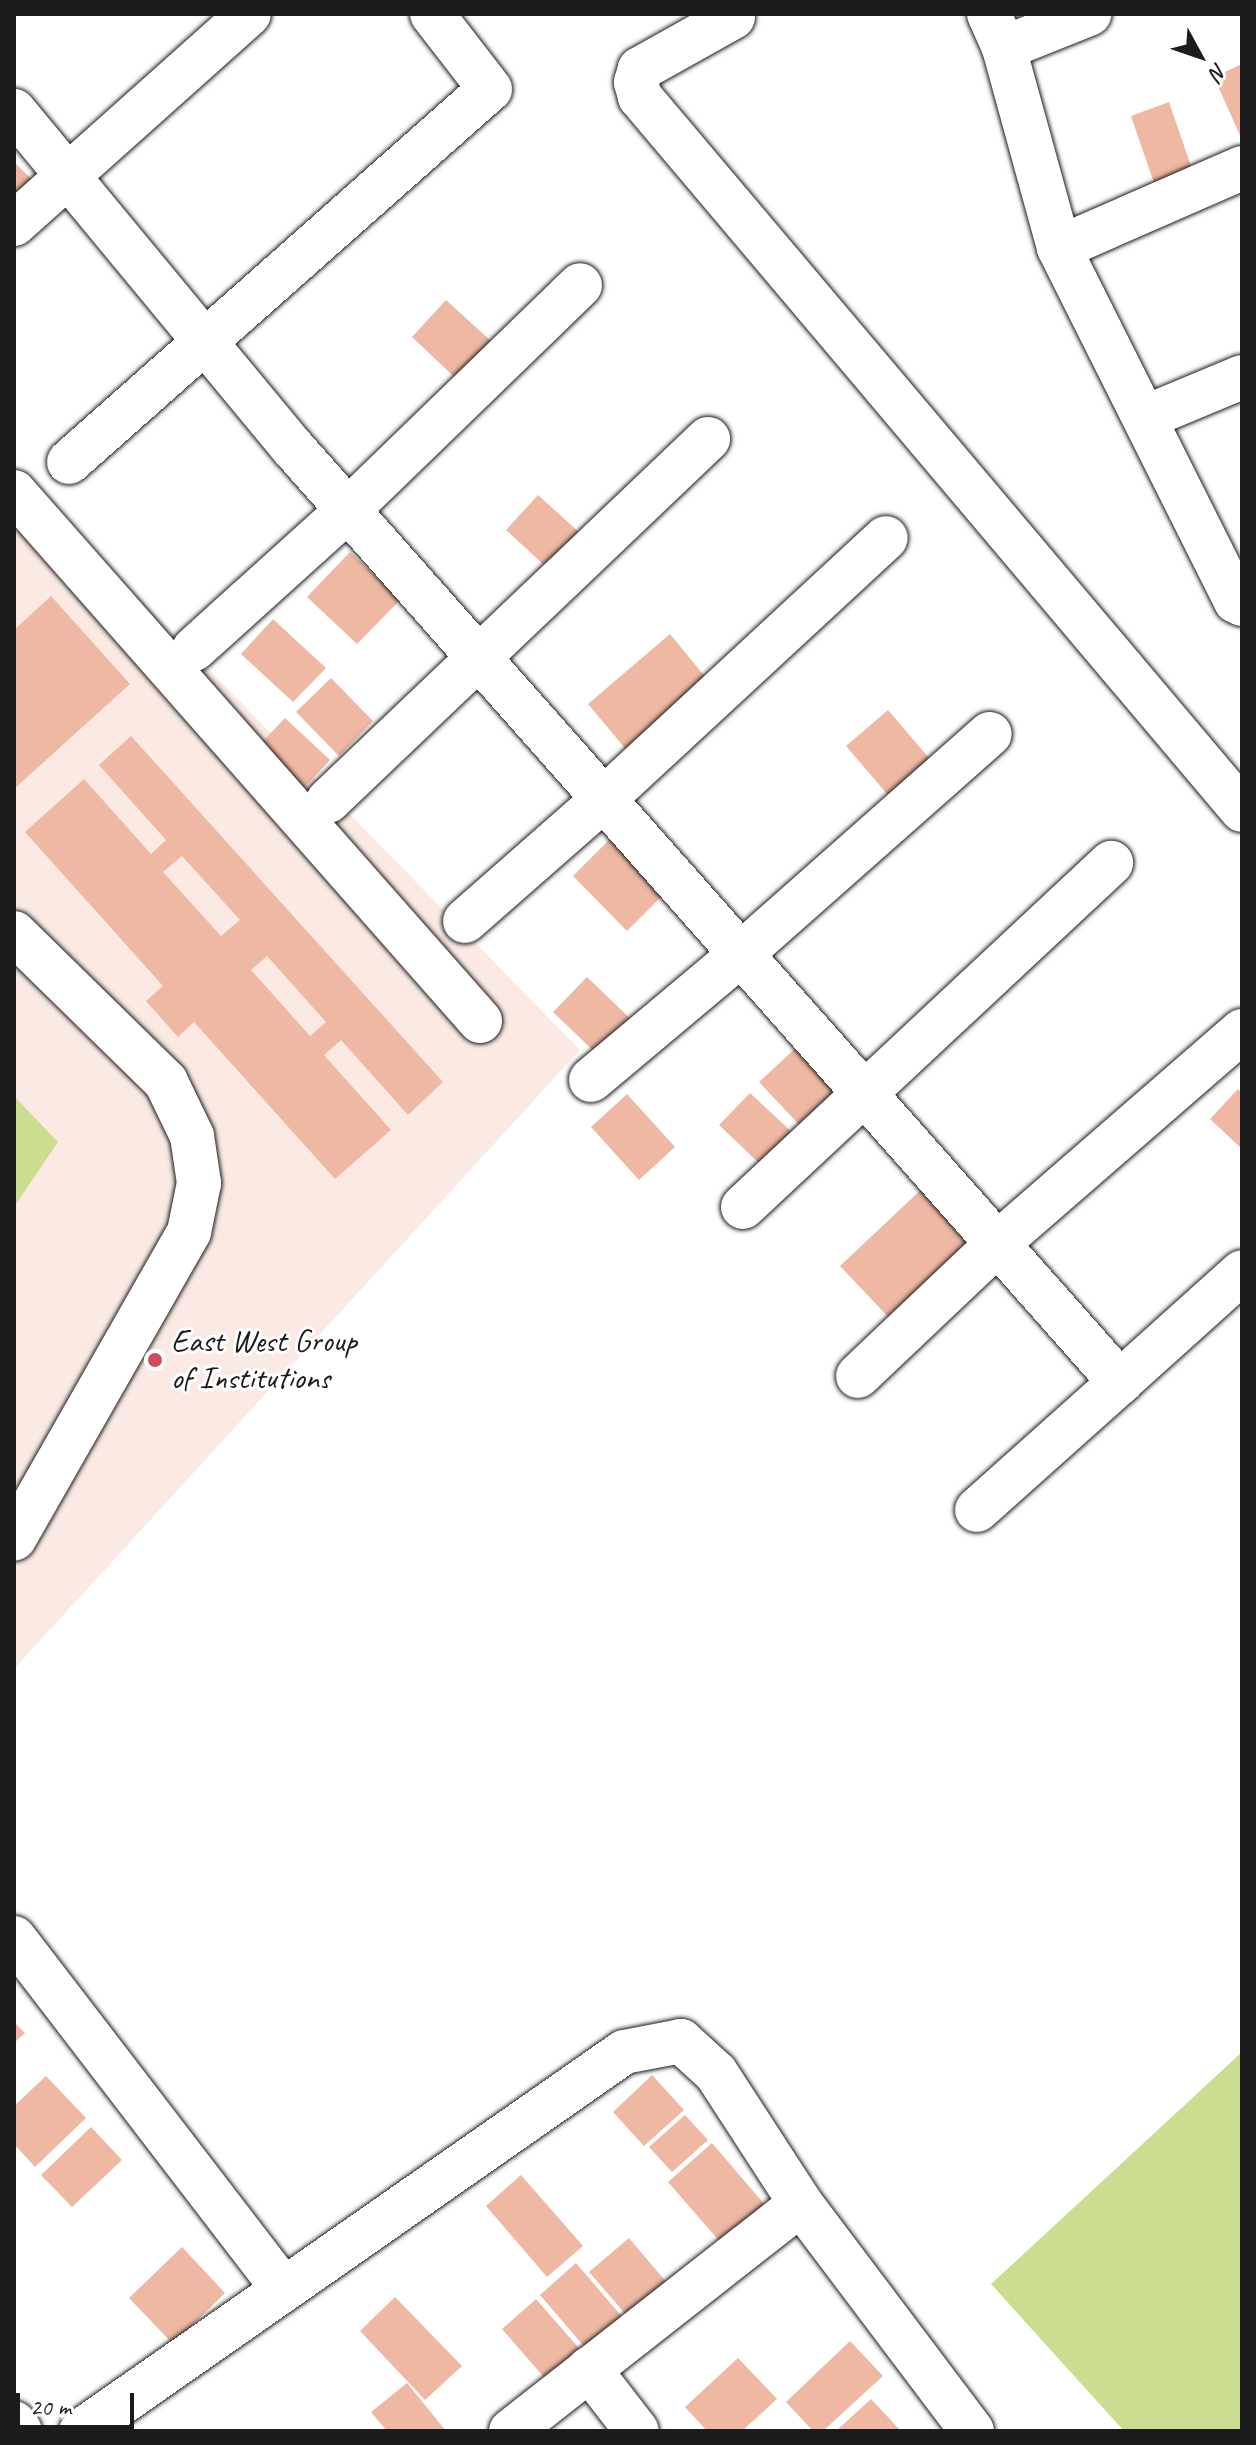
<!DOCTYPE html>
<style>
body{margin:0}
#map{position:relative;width:1256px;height:2445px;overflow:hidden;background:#fff;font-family:Caveat,sans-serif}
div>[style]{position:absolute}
.built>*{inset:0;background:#faeae3}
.green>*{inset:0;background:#cbdd91}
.building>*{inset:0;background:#eeb8a2}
.roads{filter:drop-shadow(0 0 2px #1c1c1c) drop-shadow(0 0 2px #1c1c1c)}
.minor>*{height:44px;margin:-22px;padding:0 22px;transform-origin:22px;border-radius:22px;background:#fff}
.dots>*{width:22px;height:22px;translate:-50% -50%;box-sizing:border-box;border:4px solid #fff;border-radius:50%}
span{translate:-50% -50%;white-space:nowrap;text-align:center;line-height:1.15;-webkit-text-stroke:6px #fff;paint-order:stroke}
.poi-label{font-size:32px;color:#1c1c1c}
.left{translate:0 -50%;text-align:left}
.frame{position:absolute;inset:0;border:16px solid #1c1c1c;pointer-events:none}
.north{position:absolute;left:1160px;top:16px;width:80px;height:80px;-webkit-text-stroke:6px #fff;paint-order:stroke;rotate:130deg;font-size:22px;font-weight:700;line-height:32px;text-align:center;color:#1c1c1c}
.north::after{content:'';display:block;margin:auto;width:28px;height:36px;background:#1c1c1c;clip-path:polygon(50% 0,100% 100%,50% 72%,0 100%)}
.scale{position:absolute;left:16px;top:2393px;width:118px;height:36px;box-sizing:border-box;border:4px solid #1c1c1c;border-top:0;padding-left:10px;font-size:24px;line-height:28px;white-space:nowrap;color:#1c1c1c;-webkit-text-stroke:6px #fff;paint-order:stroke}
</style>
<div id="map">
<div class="built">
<i style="clip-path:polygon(14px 470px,580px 1050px,14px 1669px)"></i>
</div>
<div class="green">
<i style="clip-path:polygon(14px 1096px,58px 1142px,14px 1207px)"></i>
<i style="clip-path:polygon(1242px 2052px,1242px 2431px,1124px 2431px,991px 2284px)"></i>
</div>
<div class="building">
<i style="clip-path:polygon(1242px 64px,1242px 140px,1214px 77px)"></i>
<i style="clip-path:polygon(1169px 102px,1193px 172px,1155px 186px,1131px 116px)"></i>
<i style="clip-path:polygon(14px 162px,42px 189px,14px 217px)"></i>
<i style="clip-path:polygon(446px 300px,502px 351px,467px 389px,412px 337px)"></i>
<i style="clip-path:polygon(538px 495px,591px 543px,558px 578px,506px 530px)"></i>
<i style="clip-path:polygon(350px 552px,400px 600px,357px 644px,307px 597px)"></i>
<i style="clip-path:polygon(51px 596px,130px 684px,14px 789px,14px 630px)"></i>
<i style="clip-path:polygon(273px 619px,326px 668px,293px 702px,241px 654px)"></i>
<i style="clip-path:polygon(670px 634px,716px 690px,634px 759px,588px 704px)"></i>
<i style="clip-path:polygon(331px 678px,373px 721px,339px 756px,296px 712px)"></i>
<i style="clip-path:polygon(888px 710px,935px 765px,893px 801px,846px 746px)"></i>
<i style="clip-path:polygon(285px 718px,330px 760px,295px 798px,250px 755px)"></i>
<i style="clip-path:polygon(evenodd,131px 736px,443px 1082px,408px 1115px,341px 1040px,324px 1055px,391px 1130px,335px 1179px,194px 1022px,178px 1037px,146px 1001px,163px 986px,25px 832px,84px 779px,151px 854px,166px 840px,99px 765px,131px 736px,182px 856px,240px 920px,221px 936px,163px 872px,182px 856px,131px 736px,267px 956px,326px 1022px,310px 1036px,251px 970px,267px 956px)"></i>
<i style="clip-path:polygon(613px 836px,667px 891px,627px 931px,573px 876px)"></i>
<i style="clip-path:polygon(587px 977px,636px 1024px,602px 1059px,553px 1012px)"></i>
<i style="clip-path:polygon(799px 1045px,846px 1096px,807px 1133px,759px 1082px)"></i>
<i style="clip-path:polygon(1238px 1089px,1242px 1093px,1242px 1149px,1210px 1119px)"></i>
<i style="clip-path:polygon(750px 1093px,794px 1134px,762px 1166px,719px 1125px)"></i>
<i style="clip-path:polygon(627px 1094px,675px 1147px,639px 1180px,591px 1127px)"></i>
<i style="clip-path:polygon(927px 1184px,979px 1240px,892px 1321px,840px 1266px)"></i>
<i style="clip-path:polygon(14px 2022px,25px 2033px,14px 2043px)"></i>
<i style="clip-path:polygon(652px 2075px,684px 2110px,644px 2146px,613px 2112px)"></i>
<i style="clip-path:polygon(46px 2076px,86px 2118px,35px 2167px,14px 2144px,14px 2106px)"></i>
<i style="clip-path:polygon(685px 2115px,708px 2140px,672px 2172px,649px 2147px)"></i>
<i style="clip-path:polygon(91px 2127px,122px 2160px,72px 2207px,41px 2175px)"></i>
<i style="clip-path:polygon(712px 2143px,772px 2213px,728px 2251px,668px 2182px)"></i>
<i style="clip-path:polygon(521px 2175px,583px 2246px,547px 2277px,486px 2206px)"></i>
<i style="clip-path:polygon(629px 2238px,674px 2291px,635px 2325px,589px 2272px)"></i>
<i style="clip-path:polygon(182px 2247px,225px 2293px,173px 2344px,129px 2298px)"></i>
<i style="clip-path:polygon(576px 2263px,630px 2326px,594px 2358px,540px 2295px)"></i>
<i style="clip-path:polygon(395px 2297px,462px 2366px,425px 2400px,360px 2331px)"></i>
<i style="clip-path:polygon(536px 2299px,584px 2354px,550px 2384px,502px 2329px)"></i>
<i style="clip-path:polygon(850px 2341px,883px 2376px,823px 2431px,813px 2431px,786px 2402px)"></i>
<i style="clip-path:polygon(738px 2358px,777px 2399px,742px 2431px,707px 2431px,685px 2407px)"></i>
<i style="clip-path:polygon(407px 2383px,446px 2431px,387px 2431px,371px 2412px)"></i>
<i style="clip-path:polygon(871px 2399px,901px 2431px,836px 2431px)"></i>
</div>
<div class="roads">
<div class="minor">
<i style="left:989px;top:14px;width:37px;rotate:66deg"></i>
<i style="left:1004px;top:48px;width:207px;rotate:74.6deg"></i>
<i style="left:1059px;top:248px;width:395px;rotate:63.4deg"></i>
<i style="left:1236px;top:601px;width:7px;rotate:27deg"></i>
<i style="left:733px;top:17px;width:107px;rotate:150.8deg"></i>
<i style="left:640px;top:69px;width:14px;rotate:107deg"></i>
<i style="left:636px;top:82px;width:16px;rotate:75deg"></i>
<i style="left:640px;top:97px;width:933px;rotate:49.82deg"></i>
<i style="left:1004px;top:48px;width:92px;rotate:-21.8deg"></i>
<i style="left:14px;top:111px;width:438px;rotate:50.4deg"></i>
<i style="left:293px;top:448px;width:1248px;rotate:48.48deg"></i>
<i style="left:1120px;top:1382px;width:164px;rotate:-42deg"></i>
<i style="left:14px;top:224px;width:315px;rotate:-41.8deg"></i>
<i style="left:1059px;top:248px;width:200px;rotate:-23.6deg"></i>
<i style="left:1146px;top:417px;width:104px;rotate:-22.6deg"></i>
<i style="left:69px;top:462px;width:562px;rotate:-41.54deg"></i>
<i style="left:490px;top:89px;width:95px;rotate:-127.7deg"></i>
<i style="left:14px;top:492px;width:705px;rotate:48.62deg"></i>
<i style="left:194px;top:649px;width:207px;rotate:-42.1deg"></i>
<i style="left:348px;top:510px;width:323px;rotate:-44.1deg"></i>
<i style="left:328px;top:801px;width:525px;rotate:-43.61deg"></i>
<i style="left:465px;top:921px;width:185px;rotate:-41.3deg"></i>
<i style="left:604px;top:799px;width:384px;rotate:-42.8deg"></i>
<i style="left:14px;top:933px;width:213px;rotate:44.4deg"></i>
<i style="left:166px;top:1082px;width:60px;rotate:64.3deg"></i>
<i style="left:192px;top:1136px;width:48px;rotate:81.5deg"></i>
<i style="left:199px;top:1183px;width:50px;rotate:101.5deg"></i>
<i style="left:189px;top:1232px;width:353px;rotate:119.7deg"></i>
<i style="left:591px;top:1080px;width:196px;rotate:-40deg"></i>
<i style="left:741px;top:954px;width:332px;rotate:-41.5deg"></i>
<i style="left:743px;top:1207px;width:504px;rotate:-43.07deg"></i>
<i style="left:858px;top:1376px;width:192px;rotate:-43.5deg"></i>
<i style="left:997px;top:1244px;width:325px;rotate:-41deg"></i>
<i style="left:977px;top:1510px;width:192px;rotate:-41.8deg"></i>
<i style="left:14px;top:1938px;width:442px;rotate:52.5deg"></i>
<i style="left:589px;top:2369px;width:78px;rotate:52.3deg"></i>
<i style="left:14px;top:2423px;width:10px;rotate:53deg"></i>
<i style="left:81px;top:2431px;width:662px;rotate:-34.91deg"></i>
<i style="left:624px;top:2052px;width:58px;rotate:-10.9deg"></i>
<i style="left:681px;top:2041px;width:47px;rotate:42.4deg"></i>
<i style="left:716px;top:2073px;width:156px;rotate:57deg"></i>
<i style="left:801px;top:2204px;width:284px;rotate:53deg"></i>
<i style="left:511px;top:2431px;width:368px;rotate:-38.1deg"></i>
</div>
</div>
<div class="dots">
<i style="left:155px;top:1360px;background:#d1495b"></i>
</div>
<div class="poi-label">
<span class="left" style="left:171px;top:1360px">East West Group<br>of Institutions</span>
</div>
<div class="frame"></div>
<div class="north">N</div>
<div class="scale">20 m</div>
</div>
